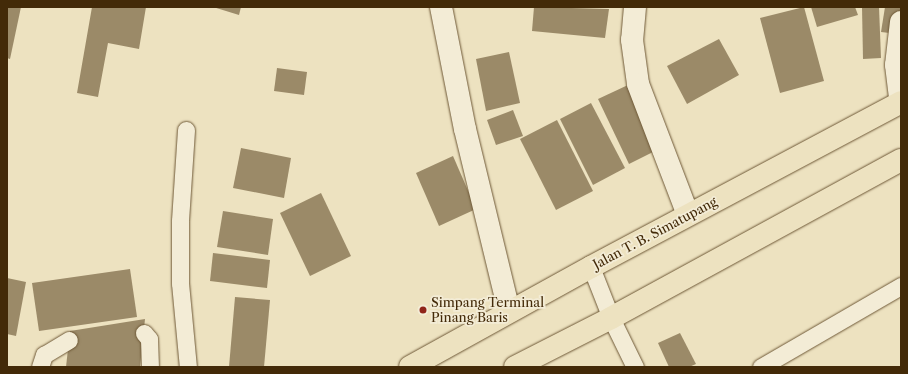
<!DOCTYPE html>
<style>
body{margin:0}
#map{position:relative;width:908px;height:374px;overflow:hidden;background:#ede2c0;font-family:"Libre Caslon Text",serif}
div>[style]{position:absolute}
.building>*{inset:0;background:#9b8a68}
.roads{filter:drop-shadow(0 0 1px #6e5836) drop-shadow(0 0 1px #6e5836)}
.lane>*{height:17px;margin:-8.5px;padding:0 8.5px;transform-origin:8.5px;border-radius:8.5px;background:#f3ecd6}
.street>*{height:22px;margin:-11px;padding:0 11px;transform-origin:11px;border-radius:11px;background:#f3ecd6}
.primary>*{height:22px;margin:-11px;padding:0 11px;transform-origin:11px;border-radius:11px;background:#ede2c0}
.dots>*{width:11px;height:11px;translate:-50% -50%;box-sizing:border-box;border:2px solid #f3ecd6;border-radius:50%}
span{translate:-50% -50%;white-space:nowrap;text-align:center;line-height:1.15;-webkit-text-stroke:3.5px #f3ecd6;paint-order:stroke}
.street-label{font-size:13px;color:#432a08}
.poi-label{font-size:13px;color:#432a08}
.left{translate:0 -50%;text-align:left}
.frame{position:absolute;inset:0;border:8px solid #432a08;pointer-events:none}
</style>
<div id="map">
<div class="building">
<i style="clip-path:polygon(7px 7px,21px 7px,10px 59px,7px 58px)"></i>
<i style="clip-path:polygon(92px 7px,146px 7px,139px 49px,108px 43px,98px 97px,77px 93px)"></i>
<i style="clip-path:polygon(213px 7px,241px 7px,239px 15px)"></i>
<i style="clip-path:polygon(534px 7px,609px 9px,605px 38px,532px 31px)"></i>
<i style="clip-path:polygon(804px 7px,824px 81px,780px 93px,760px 18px)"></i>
<i style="clip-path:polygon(811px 7px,855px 7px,858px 15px,817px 27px)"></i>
<i style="clip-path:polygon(862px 7px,879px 7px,881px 58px,863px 59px)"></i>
<i style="clip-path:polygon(885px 7px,901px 7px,898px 34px,881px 32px)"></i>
<i style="clip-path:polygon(719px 39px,739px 75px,687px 104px,667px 66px)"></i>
<i style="clip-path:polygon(509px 52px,520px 103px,486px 111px,476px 59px)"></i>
<i style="clip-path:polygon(277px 68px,307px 72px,304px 95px,274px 91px)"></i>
<i style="clip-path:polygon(628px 85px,659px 149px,629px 164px,598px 99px)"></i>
<i style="clip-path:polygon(591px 103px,625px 168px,593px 185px,560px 119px)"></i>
<i style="clip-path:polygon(513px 110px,523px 136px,496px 145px,487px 120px)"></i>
<i style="clip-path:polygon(557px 120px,593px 191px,556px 210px,520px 139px)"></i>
<i style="clip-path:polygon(241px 148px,291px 158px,284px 198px,233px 188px)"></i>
<i style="clip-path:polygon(453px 156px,476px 209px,439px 226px,416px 173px)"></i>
<i style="clip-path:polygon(321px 193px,351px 256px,310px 276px,280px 213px)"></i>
<i style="clip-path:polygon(223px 211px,273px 219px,268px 255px,217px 247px)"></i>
<i style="clip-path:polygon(213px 253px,270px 260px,267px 288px,210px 281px)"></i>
<i style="clip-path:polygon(130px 269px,137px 317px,39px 331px,32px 283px)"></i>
<i style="clip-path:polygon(7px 278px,26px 282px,16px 336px,7px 334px)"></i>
<i style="clip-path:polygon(235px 297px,270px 300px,264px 367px,229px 367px)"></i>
<i style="clip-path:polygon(145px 319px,140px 367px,66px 367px,70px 331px)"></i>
<i style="clip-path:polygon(680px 333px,696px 364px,689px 367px,669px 367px,658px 343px)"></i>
</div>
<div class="roads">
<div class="lane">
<i style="left:186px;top:130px;width:91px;rotate:93.8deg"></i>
<i style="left:180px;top:221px;width:62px;rotate:90deg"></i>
<i style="left:180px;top:283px;width:84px;rotate:84.6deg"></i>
<i style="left:591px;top:267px;width:55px;rotate:68.6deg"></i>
<i style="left:611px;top:318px;width:55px;rotate:63.9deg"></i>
<i style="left:144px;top:333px;width:8px;rotate:50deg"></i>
<i style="left:149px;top:339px;width:28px;rotate:88deg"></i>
<i style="left:40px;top:367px;width:13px;rotate:-72deg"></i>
<i style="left:44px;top:355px;width:29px;rotate:-31deg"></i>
<i style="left:761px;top:367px;width:162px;rotate:-30.1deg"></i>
</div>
<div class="street">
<i style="left:441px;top:7px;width:124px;rotate:78.9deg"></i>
<i style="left:465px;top:129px;width:187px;rotate:76.4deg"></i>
<i style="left:635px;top:7px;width:33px;rotate:95deg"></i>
<i style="left:632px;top:40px;width:44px;rotate:82.2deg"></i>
<i style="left:638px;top:84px;width:140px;rotate:69.1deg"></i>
<i style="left:901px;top:22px;width:43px;rotate:96.6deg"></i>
<i style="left:896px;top:65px;width:39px;rotate:83deg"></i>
</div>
<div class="primary">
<i style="left:410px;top:367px;width:207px;rotate:-28.9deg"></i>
<i style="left:591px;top:267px;width:351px;rotate:-28deg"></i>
<i style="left:515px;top:367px;width:108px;rotate:-27deg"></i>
<i style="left:611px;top:318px;width:330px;rotate:-28.6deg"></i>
</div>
</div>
<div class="dots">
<i style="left:423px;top:310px;background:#8f2418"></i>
</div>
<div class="street-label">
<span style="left:655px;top:233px;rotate:-28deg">Jalan T. B. Simatupang</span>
</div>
<div class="poi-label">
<span class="left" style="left:431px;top:310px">Simpang Terminal<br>Pinang Baris</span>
</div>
<div class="frame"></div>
</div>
